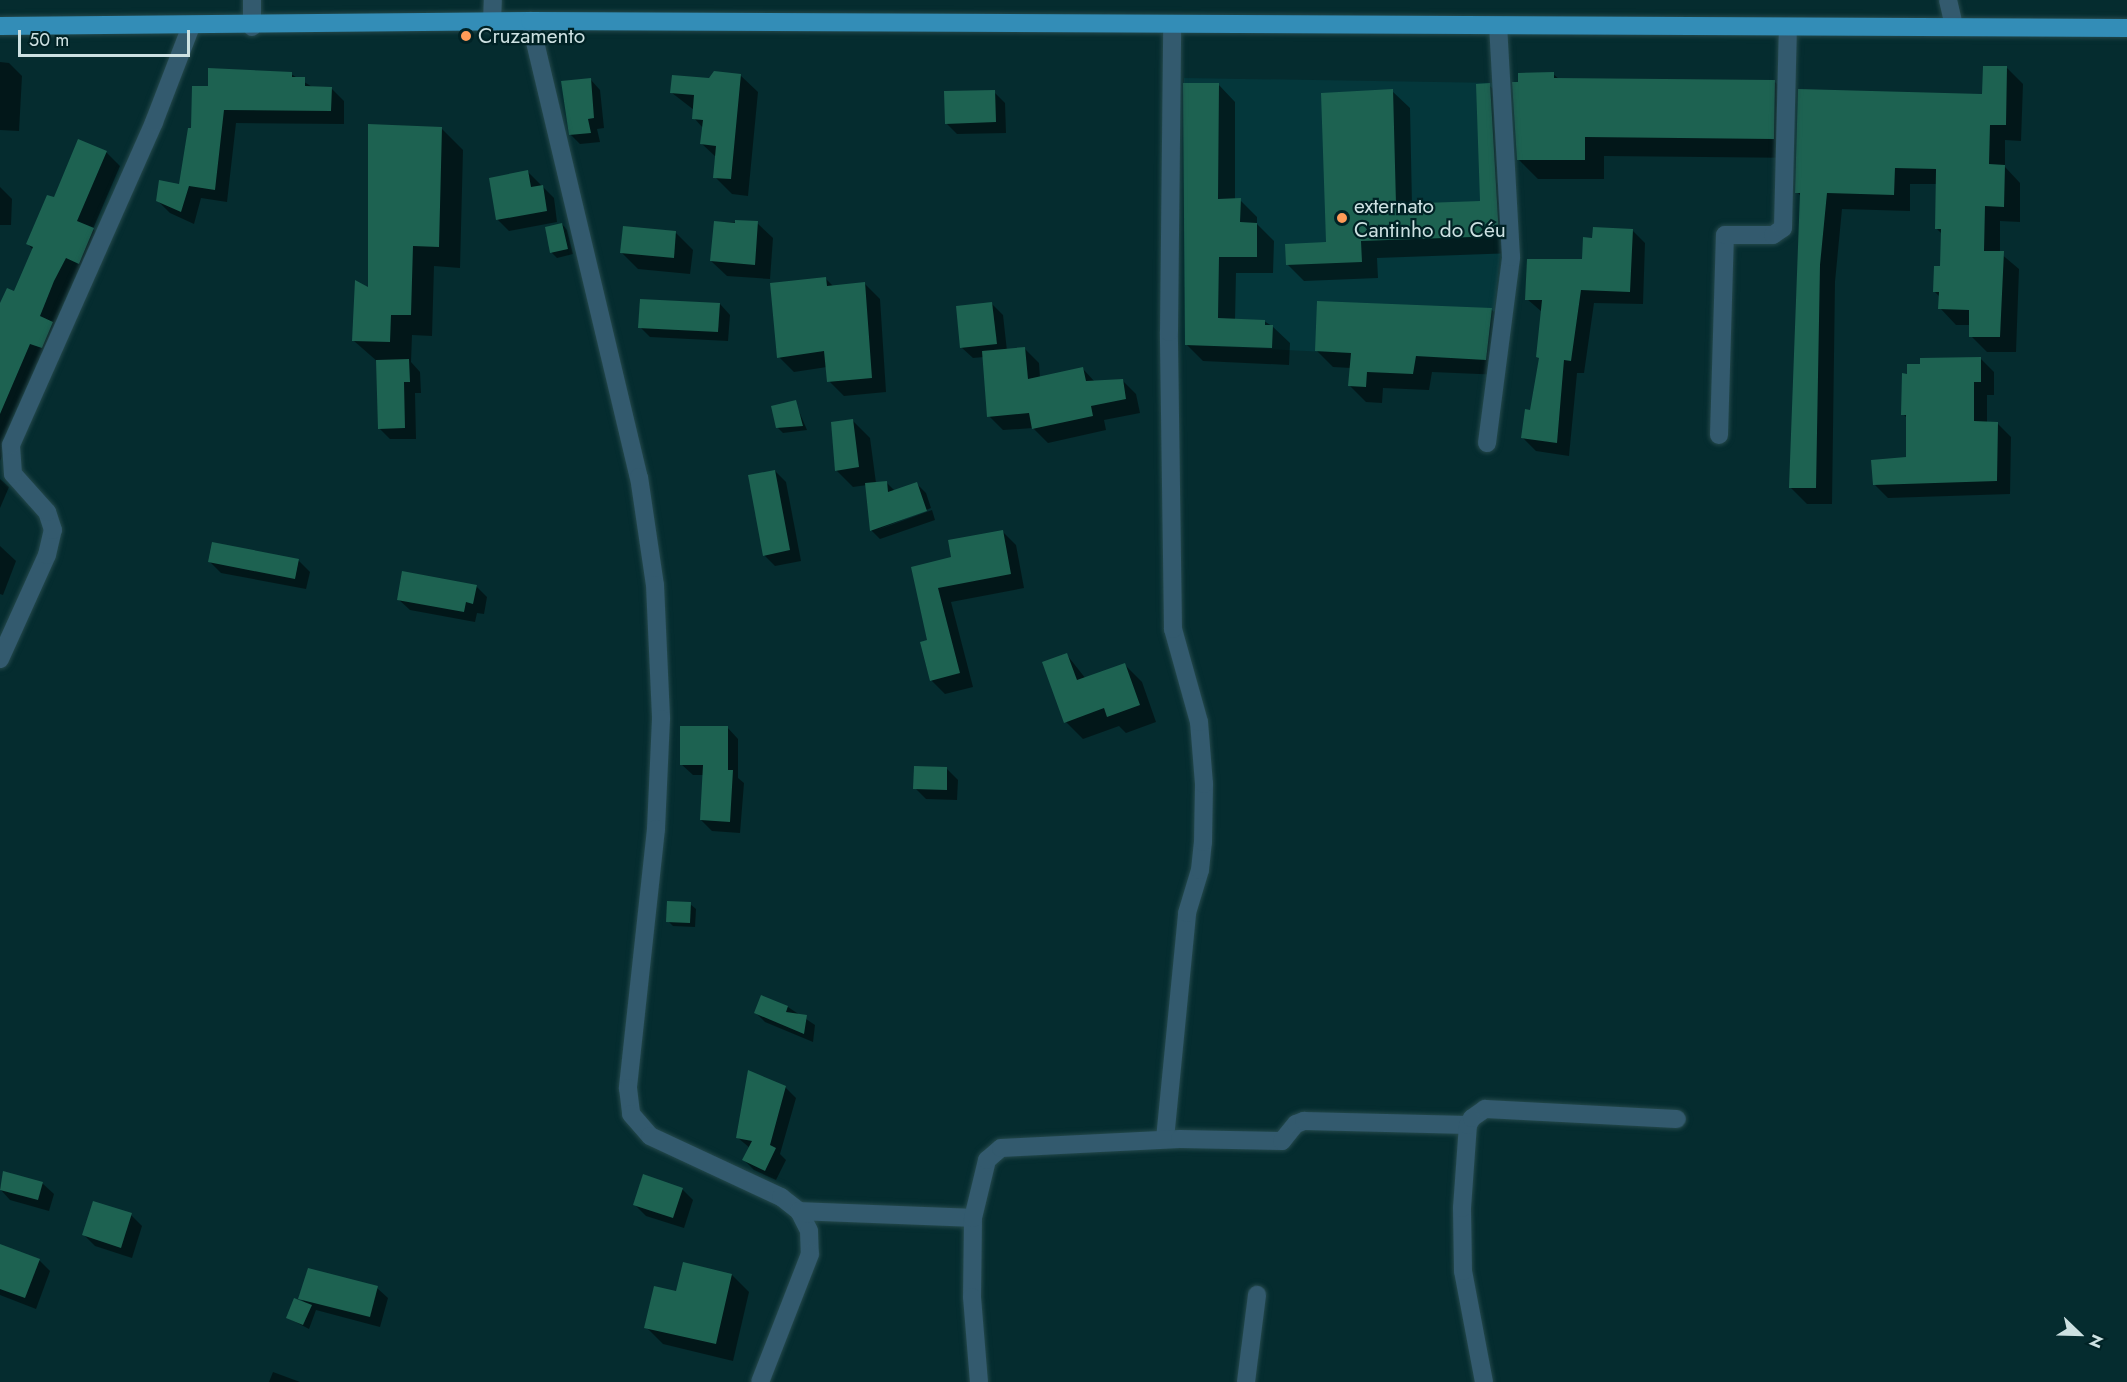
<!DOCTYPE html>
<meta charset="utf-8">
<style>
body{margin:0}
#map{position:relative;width:2127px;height:1382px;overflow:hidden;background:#052c2f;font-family:Jost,sans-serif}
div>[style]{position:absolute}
.built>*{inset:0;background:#04373b}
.shadow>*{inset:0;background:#0007}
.building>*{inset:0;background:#1d6251}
.roads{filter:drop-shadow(0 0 2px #25494c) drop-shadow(0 0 2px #25494c)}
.minor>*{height:18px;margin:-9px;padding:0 9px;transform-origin:9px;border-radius:9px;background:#335a6e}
.major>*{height:18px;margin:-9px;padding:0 9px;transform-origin:9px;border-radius:9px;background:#338db7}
.dots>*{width:16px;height:16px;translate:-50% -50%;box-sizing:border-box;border:3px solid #002225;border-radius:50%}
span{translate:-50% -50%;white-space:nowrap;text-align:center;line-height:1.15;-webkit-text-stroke:4.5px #002225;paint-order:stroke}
.poi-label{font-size:21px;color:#cde1e2}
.left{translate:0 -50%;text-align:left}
.north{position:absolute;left:2049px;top:1304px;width:60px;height:60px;-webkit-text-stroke:4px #002225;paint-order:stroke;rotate:113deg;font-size:16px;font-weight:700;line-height:24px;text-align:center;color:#cde1e2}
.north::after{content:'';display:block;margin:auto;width:21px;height:27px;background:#cde1e2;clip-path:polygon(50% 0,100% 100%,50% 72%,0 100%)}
.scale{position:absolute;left:18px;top:30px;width:172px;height:27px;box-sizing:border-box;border:3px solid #cde1e2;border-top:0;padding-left:8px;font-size:18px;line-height:21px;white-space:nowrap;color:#cde1e2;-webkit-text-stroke:4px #002225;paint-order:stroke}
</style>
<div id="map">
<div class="built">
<i style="clip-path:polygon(1184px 78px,1497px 83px,1502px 236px,1489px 360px,1185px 345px)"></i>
</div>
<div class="shadow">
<i style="clip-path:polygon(0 62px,9px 63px,22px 76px,19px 131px,0 130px)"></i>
<i style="clip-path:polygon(2007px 68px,2023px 84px,2021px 141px,2005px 140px,2005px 167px,2020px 183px,2020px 222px,2000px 221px,2000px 253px,2019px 269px,2016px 352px,1987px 352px,1971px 336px,1970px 325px,1956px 325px,1940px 308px,1940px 297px,1934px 291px,1942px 267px,1942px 234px,1936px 228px,1937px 184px,1910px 184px,1910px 211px,1842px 209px,1835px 282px,1832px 504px,1807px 504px,1791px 488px,1802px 197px,1797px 192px,1983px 95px)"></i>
<i style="clip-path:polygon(291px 74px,314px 88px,331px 88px,344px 101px,344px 124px,236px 123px,227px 202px,201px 198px,194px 224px,170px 213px,157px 200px,180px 186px,192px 130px,210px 87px)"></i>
<i style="clip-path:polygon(1553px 74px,1559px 79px,1775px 82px,1794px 101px,1793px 158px,1604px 156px,1604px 179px,1538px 179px,1518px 159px,1520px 84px)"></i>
<i style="clip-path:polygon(740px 75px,758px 92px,748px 196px,732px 194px,715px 177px,717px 158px,702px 144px,703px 128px,694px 118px,694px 110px,672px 93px,710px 80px)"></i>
<i style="clip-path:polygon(591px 80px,600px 90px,604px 128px,597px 129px,600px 142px,580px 144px,570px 134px)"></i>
<i style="clip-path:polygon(1218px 84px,1235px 102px,1235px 200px,1240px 200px,1257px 217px,1257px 224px,1274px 241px,1273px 273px,1236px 273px,1235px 320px,1264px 321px,1272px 326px,1290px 343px,1289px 365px,1203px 361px,1186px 344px)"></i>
<i style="clip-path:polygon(1489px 85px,1506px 102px,1515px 253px,1377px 258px,1378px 278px,1304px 281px,1287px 264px,1328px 244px,1392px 91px,1410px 108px,1412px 205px,1482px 202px)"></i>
<i style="clip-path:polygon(994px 92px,1005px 103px,1006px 133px,957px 134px,946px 123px)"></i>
<i style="clip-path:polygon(442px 129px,463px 150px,460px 268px,434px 266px,432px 336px,412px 335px,411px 362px,420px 372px,421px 393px,415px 393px,416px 439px,390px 439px,379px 428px,378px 362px,354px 341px,370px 289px)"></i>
<i style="clip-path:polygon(106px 152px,120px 166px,93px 229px,108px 244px,45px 357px,0 461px,0 310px,15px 293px,33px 250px,28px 244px,55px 199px)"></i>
<i style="clip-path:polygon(528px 172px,554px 198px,557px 222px,509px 231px,498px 220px)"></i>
<i style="clip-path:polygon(0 187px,12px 199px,11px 225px,0 225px)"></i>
<i style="clip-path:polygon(715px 222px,757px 223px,773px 238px,770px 279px,727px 276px,711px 261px)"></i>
<i style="clip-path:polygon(562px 224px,567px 230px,573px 254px,557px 258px,552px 253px,546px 228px)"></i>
<i style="clip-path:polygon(1632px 230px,1645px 243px,1643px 304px,1594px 303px,1584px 373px,1577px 373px,1569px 456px,1536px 451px,1522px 437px,1531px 411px,1540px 359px,1542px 312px,1527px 299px,1584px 261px,1593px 239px)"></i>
<i style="clip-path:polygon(676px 233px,693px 250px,690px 274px,638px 269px,621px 252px)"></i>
<i style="clip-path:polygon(826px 279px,834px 287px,865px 284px,880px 299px,886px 392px,844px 396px,829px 381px,827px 367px,794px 372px,779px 357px)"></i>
<i style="clip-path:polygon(720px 304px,730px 315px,728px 341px,650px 337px,640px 327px)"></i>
<i style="clip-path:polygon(992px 304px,1003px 315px,1007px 351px,1025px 349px,1039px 363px,1040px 378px,1083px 369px,1095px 382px,1122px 380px,1136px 394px,1140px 413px,1104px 420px,1106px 430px,1048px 443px,1033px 428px,1003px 430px,989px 416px,984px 357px,973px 358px,961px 347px)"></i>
<i style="clip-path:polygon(1491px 309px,1508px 326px,1502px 375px,1432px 372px,1429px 390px,1383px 388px,1382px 403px,1366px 402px,1349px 385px,1351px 368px,1333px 367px,1316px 350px)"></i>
<i style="clip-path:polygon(1980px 358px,1994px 372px,1994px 395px,1987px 395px,1987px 423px,1998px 424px,2011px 437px,2010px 494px,1888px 498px,1875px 485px,1908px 459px,1907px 418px,1903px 414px)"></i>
<i style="clip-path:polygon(795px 402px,807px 430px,783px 433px,778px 428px)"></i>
<i style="clip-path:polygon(853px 421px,870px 438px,876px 483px,886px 482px,895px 491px,917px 484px,926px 493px,931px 508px,877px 530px,932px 510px,935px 520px,880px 539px,871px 530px,867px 485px,853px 487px,836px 470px)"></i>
<i style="clip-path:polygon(775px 471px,786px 482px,801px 561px,775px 566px,764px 555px)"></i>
<i style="clip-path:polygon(0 479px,9px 487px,0 508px)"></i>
<i style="clip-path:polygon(1002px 531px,1016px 545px,1024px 588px,951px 602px,973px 687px,945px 694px,931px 680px,929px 641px,913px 568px,953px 558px)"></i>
<i style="clip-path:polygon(0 546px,16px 561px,3px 595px,0 594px)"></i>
<i style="clip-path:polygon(298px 560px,310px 572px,306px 589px,221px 573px,210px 562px)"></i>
<i style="clip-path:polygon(476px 586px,487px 597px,484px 614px,477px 613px,475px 622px,410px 610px,398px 599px)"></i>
<i style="clip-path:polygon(1067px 655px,1086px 679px,1125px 665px,1142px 682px,1156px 722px,1126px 733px,1119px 726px,1083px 739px,1066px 722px)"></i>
<i style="clip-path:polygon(727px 727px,738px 739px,738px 778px,744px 783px,740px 833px,712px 831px,701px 820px,704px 775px,693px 775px,681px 764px)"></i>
<i style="clip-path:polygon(946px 768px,958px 780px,957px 800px,926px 799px,915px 788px)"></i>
<i style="clip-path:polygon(690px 904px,696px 909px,695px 927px,673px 926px,668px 921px)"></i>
<i style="clip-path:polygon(788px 1007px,815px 1025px,813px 1042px,765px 1022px,756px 1013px)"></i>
<i style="clip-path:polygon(785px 1087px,796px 1098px,780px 1154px,786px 1160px,776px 1180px,754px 1170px,744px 1160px,750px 1148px,738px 1138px)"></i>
<i style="clip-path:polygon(4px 1172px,42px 1183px,54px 1194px,49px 1211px,10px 1200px,0 1189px)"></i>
<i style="clip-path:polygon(682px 1189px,693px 1200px,684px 1228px,646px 1216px,635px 1205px)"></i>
<i style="clip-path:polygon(131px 1215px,142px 1226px,132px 1258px,95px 1246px,84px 1235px)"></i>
<i style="clip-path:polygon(0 1245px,39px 1260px,50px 1271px,36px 1309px,0 1295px)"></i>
<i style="clip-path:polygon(732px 1275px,749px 1292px,733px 1361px,663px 1344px,646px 1327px)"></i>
<i style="clip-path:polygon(377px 1288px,388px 1298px,380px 1327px,316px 1310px,309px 1329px,288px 1318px,306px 1304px,300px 1298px)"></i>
<i style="clip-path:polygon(273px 1372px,300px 1382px,269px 1382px)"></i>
</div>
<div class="building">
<i style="clip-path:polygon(1983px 66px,2007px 66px,2006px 125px,1990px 125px,1989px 164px,2005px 165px,2004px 207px,1985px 206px,1984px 251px,2004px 251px,2000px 337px,1969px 337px,1969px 310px,1938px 309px,1939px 292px,1933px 292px,1934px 266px,1940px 266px,1941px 229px,1935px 229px,1936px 169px,1895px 168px,1894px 195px,1827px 193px,1820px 265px,1816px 488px,1789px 488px,1800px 193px,1795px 193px,1798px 89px,1982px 94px)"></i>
<i style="clip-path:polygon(208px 68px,292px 72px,292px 77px,305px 77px,305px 86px,332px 87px,331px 111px,224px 110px,215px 190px,189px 186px,181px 212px,156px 201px,159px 180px,179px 184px,188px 128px,191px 128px,192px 86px,208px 86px)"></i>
<i style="clip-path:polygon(714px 71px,741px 74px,731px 179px,713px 178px,716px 146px,700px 144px,703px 120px,692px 119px,694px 95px,670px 93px,672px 75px,709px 78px)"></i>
<i style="clip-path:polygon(1554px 72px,1554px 78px,1775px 80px,1774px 139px,1585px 137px,1585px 160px,1517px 160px,1512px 82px,1518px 82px,1518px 73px)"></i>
<i style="clip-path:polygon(591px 78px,594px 118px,588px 119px,591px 133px,569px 135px,561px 81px)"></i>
<i style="clip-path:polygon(1183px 83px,1219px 83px,1218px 199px,1241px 198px,1240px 222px,1257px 223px,1257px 257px,1219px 257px,1218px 318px,1265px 320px,1265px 325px,1273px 325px,1272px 348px,1185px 345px)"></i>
<i style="clip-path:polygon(1490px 83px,1499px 236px,1361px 241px,1362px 262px,1286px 265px,1285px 244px,1326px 242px,1321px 93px,1393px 89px,1396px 204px,1480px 201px,1476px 84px)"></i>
<i style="clip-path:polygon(995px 90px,996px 122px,945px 124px,944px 91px)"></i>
<i style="clip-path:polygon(368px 124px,442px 127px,439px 247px,413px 246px,411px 315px,391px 315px,390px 342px,352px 341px,355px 280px,368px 287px)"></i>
<i style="clip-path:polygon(78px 139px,107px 151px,77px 221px,94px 228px,79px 264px,66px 258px,54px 281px,40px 316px,53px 322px,42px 348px,30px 344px,0 414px,0 303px,7px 288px,14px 291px,33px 247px,26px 244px,47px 195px,54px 197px)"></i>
<i style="clip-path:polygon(528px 170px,531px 187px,543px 185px,547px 211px,496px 220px,489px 178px)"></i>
<i style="clip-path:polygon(735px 220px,758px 221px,755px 265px,710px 261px,714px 221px,735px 223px)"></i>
<i style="clip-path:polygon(562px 223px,568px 249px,550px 253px,545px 227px)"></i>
<i style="clip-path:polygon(623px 226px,676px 231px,674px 258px,620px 253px)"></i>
<i style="clip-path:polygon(1593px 227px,1633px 229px,1630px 292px,1581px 290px,1571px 361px,1564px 360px,1557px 443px,1521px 438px,1525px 409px,1530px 410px,1539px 358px,1536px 357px,1542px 300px,1525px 300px,1527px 259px,1582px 259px,1583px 237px,1592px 238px)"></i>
<i style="clip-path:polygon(826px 277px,827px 286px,865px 282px,872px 378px,827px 382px,824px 351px,777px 358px,770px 283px)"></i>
<i style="clip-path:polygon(640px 299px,720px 303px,718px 332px,638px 328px)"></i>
<i style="clip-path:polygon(1317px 301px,1492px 308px,1486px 360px,1416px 356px,1413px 374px,1367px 372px,1366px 387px,1348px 386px,1351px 353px,1315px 351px)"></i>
<i style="clip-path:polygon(992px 302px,997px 344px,960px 348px,956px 306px)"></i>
<i style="clip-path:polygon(1025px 347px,1028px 379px,1083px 367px,1086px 381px,1123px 379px,1126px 399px,1091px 406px,1093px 416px,1032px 429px,1029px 413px,987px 417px,982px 351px)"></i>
<i style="clip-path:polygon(1981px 357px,1981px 382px,1974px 382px,1974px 421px,1998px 422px,1997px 481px,1873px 485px,1871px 460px,1906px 457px,1906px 415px,1901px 415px,1902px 373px,1907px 374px,1907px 364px,1920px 364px,1920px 358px)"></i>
<i style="clip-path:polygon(409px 359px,410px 382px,404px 382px,405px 428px,378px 429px,376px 360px)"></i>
<i style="clip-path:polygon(796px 400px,803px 426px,776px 428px,771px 406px)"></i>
<i style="clip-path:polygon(853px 419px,859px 467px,835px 471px,831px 422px)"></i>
<i style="clip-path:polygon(775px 470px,790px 550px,763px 556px,748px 475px)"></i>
<i style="clip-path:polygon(887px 481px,888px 492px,917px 482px,927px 511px,870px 531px,865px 483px)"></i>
<i style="clip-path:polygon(1003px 530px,1011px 574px,938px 588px,960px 673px,930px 681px,920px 642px,927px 640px,911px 567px,951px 557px,948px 540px)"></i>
<i style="clip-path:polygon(212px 542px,299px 559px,295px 579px,208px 562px)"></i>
<i style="clip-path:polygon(402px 571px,477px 585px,473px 604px,466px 602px,464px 612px,397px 600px)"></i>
<i style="clip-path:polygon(1067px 653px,1077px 680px,1125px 663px,1140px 705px,1107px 717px,1104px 708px,1064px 723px,1042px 662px)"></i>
<i style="clip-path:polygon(680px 726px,728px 726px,728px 770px,733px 770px,730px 822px,700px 820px,703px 765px,680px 765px)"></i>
<i style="clip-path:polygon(914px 766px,947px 767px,947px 790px,913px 789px)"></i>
<i style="clip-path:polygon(667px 901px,691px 902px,690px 923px,666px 922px)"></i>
<i style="clip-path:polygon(761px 995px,788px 1006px,786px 1012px,807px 1015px,804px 1034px,754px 1013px)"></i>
<i style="clip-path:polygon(748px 1070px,786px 1086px,770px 1145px,776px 1148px,765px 1171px,742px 1160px,752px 1141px,736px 1138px)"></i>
<i style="clip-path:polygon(3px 1171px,43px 1182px,38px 1200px,0 1190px)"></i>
<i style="clip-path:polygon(643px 1174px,683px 1188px,673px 1218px,633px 1205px)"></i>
<i style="clip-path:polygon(93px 1201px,132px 1213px,121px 1248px,82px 1235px)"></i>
<i style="clip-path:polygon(0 1244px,40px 1259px,25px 1298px,0 1289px)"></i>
<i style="clip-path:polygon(683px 1262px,732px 1274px,716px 1344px,644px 1328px,654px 1286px,676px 1291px)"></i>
<i style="clip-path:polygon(308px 1268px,378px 1286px,370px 1317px,298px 1299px)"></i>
<i style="clip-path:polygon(294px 1298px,312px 1305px,303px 1325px,286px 1318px)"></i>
</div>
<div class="roads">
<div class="minor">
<i style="left:1948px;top:0;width:27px;rotate:77deg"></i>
<i style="left:530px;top:21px;width:469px;rotate:76.6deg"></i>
<i style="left:639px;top:477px;width:109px;rotate:81.6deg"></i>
<i style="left:655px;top:585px;width:134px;rotate:87.4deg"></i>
<i style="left:661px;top:719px;width:110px;rotate:92.6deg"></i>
<i style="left:656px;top:829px;width:261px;rotate:96.2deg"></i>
<i style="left:628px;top:1088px;width:26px;rotate:83deg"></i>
<i style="left:631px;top:1114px;width:29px;rotate:49deg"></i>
<i style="left:650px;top:1136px;width:145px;rotate:25deg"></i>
<i style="left:781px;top:1197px;width:23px;rotate:38deg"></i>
<i style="left:799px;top:1211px;width:22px;rotate:63deg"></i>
<i style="left:809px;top:1231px;width:23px;rotate:88deg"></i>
<i style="left:810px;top:1254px;width:137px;rotate:111.3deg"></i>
<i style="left:492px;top:23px;width:23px;rotate:-88deg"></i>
<i style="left:252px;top:27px;width:27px;rotate:-90deg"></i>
<i style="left:1719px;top:435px;width:200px;rotate:-88.3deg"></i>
<i style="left:1725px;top:235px;width:48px"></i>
<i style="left:1773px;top:235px;width:12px;rotate:-35deg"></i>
<i style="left:1783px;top:228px;width:200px;rotate:-88.6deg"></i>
<i style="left:1487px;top:443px;width:188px;rotate:-82.6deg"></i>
<i style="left:1511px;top:257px;width:230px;rotate:-93.2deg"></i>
<i style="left:0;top:659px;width:114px;rotate:-65.7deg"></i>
<i style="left:47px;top:555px;width:26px;rotate:-77deg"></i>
<i style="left:53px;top:530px;width:19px;rotate:-108deg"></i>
<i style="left:47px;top:512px;width:51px;rotate:-131.8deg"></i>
<i style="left:13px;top:474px;width:29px;rotate:-94deg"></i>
<i style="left:11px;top:445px;width:353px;rotate:-66.1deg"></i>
<i style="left:154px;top:122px;width:103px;rotate:-68.9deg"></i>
<i style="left:1165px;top:1139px;width:227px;rotate:-84.4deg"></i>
<i style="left:1187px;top:913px;width:45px;rotate:-73.2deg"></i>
<i style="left:1200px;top:870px;width:28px;rotate:-84deg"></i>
<i style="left:1203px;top:842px;width:58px;rotate:-89deg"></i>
<i style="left:1204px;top:784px;width:62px;rotate:-94.6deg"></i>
<i style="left:1199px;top:722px;width:97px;rotate:-105.6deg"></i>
<i style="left:1173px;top:629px;width:297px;rotate:-90.8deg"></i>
<i style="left:1169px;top:332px;width:308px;rotate:-89.4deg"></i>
<i style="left:799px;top:1211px;width:174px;rotate:2.3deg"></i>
<i style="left:973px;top:1218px;width:79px;rotate:90.7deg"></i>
<i style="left:972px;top:1297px;width:85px;rotate:85.3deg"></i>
<i style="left:973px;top:1218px;width:60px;rotate:-76.4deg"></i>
<i style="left:987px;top:1160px;width:18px;rotate:-41deg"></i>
<i style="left:1001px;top:1148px;width:179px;rotate:-2.9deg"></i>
<i style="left:1180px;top:1139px;width:102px;rotate:1.1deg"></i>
<i style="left:1282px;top:1141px;width:22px;rotate:-51deg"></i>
<i style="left:1296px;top:1124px;width:9px;rotate:-21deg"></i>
<i style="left:1304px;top:1121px;width:164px;rotate:1.4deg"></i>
<i style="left:1246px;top:1382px;width:88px;rotate:-82.8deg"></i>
<i style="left:1484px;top:1382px;width:113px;rotate:-100.7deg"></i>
<i style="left:1463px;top:1271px;width:63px;rotate:-90.9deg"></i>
<i style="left:1462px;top:1208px;width:83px;rotate:-85.9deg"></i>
<i style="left:1468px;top:1125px;width:8px;rotate:-60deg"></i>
<i style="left:1472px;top:1118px;width:16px;rotate:-35deg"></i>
<i style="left:1485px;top:1109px;width:192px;rotate:3deg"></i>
</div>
<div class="major">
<i style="left:0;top:26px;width:530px;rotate:-0.54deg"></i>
<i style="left:530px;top:21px;width:1597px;rotate:0.25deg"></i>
</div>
</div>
<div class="dots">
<i style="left:466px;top:36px;background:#fe9b58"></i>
<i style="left:1342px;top:218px;background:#fe9b58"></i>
</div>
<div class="poi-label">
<span class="left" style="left:478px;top:36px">Cruzamento</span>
<span class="left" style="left:1354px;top:218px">externato<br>Cantinho do Céu</span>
</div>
<div class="north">N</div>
<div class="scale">50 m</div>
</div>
